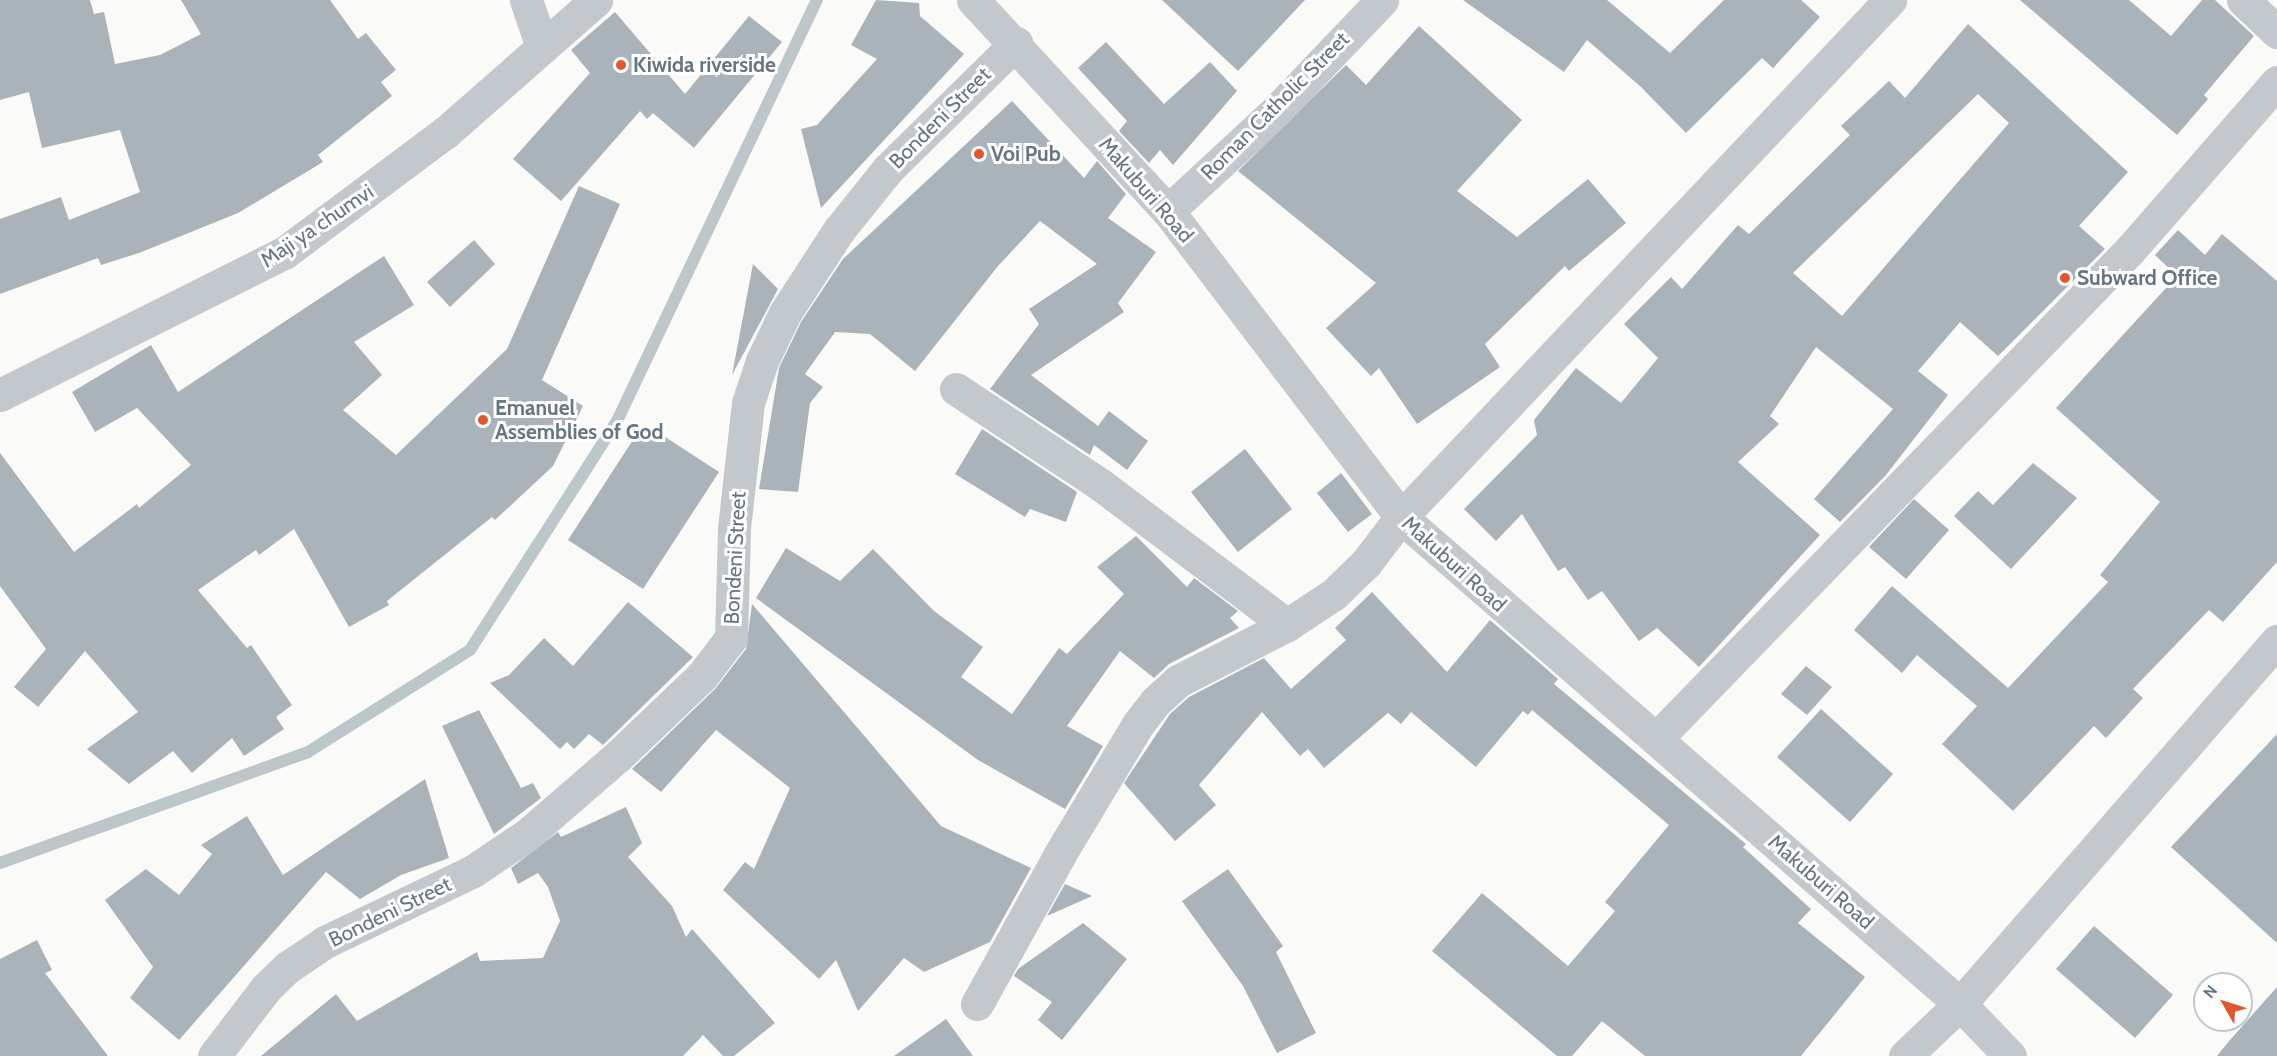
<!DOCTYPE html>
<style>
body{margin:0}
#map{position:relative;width:2277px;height:1056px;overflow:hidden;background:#fafaf8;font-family:Cabin,sans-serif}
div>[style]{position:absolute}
.stream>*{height:12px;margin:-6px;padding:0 6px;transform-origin:6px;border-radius:6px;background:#bbc7cb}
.building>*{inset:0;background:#aab3b9}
.minor>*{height:33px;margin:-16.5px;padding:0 16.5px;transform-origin:16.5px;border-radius:16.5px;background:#c3c8cc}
.dots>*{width:16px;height:16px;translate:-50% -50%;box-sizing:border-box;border:3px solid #fff;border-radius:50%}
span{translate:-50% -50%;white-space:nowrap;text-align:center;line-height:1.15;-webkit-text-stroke:6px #fff;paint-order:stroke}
.poi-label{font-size:21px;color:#657683;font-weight:700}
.left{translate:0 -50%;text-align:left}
.street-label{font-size:21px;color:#657683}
.north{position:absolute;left:2193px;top:972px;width:60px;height:60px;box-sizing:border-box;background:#fff;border:2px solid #c1c8cd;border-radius:50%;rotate:309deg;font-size:16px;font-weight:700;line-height:24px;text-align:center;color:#657683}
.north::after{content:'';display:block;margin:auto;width:21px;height:27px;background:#e4572e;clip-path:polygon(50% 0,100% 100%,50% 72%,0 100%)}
</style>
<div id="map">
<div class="stream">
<i style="left:0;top:863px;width:327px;rotate:-19.8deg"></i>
<i style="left:308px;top:752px;width:191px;rotate:-32.2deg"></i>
<i style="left:470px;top:650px;width:272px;rotate:-57.3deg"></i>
<i style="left:617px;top:421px;width:466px;rotate:-64.6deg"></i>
</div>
<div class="building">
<i style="clip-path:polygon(0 0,90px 0,94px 14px,104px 12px,115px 64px,160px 55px,201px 34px,181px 0,330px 0,358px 39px,366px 33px,396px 70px,381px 82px,392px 96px,318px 155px,323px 162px,238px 213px,139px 253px,101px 265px,98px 258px,0 294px,0 219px,61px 197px,69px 220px,140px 192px,120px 130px,42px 148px,29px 92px,0 100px)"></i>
<i style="clip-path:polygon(876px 0,919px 3px,920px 16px,964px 54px,821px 208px,801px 129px,817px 125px,877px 59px,851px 45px)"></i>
<i style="clip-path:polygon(1162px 0,1305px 0,1238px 71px)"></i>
<i style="clip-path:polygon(1463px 0,1607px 0,1670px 53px,1724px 0,1801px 0,1820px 17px,1773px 68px,1762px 58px,1686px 133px,1641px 87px,1587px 40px,1564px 72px)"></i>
<i style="clip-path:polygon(2020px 0,2129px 0,2171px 36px,2202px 0,2215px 0,2254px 36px,2204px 95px,2208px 99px,2177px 135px)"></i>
<i style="clip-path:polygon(615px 12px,685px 94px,749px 16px,782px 42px,694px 148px,653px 113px,647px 119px,640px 111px,561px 201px,513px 159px,590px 73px,571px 50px)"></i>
<i style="clip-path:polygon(evenodd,1968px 24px,2128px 172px,2079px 226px,2105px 249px,1998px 356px,1960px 322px,1918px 371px,1948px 395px,1886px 475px,1840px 522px,1814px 499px,1893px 409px,1816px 347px,1770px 416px,1779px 424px,1738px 462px,1820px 535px,1699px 667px,1657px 628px,1639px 641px,1602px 591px,1588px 600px,1565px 567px,1558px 571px,1522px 514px,1496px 541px,1464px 509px,1537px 435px,1534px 420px,1576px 368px,1621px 403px,1658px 358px,1624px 324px,1671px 277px,1682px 289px,1738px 225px,1749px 234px,1850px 135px,1841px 126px,1889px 81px,1905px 98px,1968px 24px,1978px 94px,2009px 123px,1842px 316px,1793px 273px,1978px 94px)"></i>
<i style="clip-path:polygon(1419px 26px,1522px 120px,1457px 191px,1517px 237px,1588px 179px,1626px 223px,1569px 271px,1565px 266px,1485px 344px,1500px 367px,1417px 424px,1379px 368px,1371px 376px,1326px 328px,1376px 283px,1238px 171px,1346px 65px,1366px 85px)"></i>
<i style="clip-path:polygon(1106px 42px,1164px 104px,1210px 62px,1237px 91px,1173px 165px,1160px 150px,1149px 163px,1119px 131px,1127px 121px,1078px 68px)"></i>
<i style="clip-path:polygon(1012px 101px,1084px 178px,1097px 161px,1126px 194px,1108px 218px,1156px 252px,1118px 303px,1124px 312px,1031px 375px,1098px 426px,1109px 411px,1148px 441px,1127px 470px,1094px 445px,1090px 455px,990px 389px,1039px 324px,1029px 309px,1097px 264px,1040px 221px,998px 266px,915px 371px,870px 334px,835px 332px,805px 374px,823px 387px,810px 403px,798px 492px,759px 489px,779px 368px,801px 322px,843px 259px)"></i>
<i style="clip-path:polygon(579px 186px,620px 204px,542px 380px,583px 406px,553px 466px,495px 520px,492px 517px,387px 601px,389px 605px,349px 627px,294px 529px,259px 555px,256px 550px,198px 590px,247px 648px,251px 645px,292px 705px,276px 717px,284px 729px,244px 756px,232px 738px,192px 773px,173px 751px,129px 784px,87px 749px,138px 712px,85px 651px,38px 707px,14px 687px,46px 649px,0 586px,0 453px,74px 552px,137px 504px,139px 508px,191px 465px,137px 408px,95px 432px,72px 392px,151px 345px,178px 392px,384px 256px,414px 305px,354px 342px,382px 375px,343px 410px,396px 455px,507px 349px)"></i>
<i style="clip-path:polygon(2178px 230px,2205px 255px,2222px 234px,2277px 281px,2277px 562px,2223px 622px,2209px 610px,2133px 689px,2143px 698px,2106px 738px,2094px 726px,2013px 811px,1942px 744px,1977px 706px,1917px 655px,1902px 673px,1854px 630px,1892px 586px,2008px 688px,2108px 582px,2100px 575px,2160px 502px,2056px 408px,2177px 276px,2155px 255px)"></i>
<i style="clip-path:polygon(474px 240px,495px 264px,450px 307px,427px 282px)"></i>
<i style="clip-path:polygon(753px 264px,778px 289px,732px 375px)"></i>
<i style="clip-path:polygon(640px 429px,653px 429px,719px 472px,643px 589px,568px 540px)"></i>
<i style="clip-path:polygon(982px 429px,1077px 492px,1066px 522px,1030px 509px,1025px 517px,955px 474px)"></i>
<i style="clip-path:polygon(1245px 449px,1292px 509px,1238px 552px,1191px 492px)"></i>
<i style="clip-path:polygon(2033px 463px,2077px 498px,2011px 569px,1954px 516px,1978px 491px,1993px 505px)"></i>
<i style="clip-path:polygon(1341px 473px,1372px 514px,1348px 532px,1317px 493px)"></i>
<i style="clip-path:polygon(1914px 499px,1949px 530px,1906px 579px,1869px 547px)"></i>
<i style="clip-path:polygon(1136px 536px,1187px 587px,1194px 578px,1238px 611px,1230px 618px,1239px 628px,1169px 664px,1154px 678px,1120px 651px,1067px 726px,1103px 746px,1065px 809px,978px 760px,756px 598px,786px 548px,840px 581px,873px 549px,934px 611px,983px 647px,961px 677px,1012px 714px,1059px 648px,1067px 654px,1124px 594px,1097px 567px)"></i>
<i style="clip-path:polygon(1372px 592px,1447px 672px,1490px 620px,1558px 679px,1554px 684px,1746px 844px,1743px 847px,1811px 909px,1798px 923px,1865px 977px,1801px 1056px,1645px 1056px,1602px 1021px,1572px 1056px,1557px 1056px,1432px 951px,1482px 893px,1568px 966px,1615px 911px,1605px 902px,1669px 825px,1532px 710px,1528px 715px,1523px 711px,1476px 767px,1411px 712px,1401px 724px,1388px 713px,1324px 768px,1308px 749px,1300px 756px,1262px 712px,1199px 785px,1216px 805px,1175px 841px,1124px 783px,1170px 714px,1189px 697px,1264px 658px,1291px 689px,1346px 640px,1335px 628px)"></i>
<i style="clip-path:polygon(628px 602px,693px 657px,603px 745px,589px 734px,574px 749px,567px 742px,560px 749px,490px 683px,509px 675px,544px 638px,573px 666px)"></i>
<i style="clip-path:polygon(752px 604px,941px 826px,1031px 868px,990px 942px,924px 972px,904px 958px,858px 1011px,836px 960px,819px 979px,723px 890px,745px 862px,754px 869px,790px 788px,716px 730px,661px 792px,632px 769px,715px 689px,746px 649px)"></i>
<i style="clip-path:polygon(1806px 666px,1832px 687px,1807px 715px,1781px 694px)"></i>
<i style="clip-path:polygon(1821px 709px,1893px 774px,1850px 822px,1777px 757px)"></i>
<i style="clip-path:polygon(479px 710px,521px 788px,533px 783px,541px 798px,494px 834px,442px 726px)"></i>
<i style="clip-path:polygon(2277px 734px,2277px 943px,2171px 847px)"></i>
<i style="clip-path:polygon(425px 779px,449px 858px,401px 875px,360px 899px,326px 872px,179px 1040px,130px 998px,153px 967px,105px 900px,146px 869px,179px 895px,212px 854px,201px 845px,247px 816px,283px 875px)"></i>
<i style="clip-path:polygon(626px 807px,642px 843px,628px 857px,672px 906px,686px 937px,692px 929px,775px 1023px,734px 1056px,723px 1056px,703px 1035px,683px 1056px,261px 1056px,336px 994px,357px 1021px,477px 952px,480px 961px,543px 958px,560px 921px,548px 887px,538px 873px,518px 884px,511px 868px,558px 832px,561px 837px)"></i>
<i style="clip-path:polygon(1228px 869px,1283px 946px,1276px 952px,1316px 1033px,1277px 1053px,1243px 986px,1182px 901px)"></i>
<i style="clip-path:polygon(1065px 884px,1092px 896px,1047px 916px)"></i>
<i style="clip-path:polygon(1083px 923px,1127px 959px,1062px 1040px,1038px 1020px,1052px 1002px,1014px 976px,1018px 969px)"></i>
<i style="clip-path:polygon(2094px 926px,2173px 995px,2135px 1038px,2056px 969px)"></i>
<i style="clip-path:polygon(37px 940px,52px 970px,45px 973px,108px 1056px,0 1056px,0 959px)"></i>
<i style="clip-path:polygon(2277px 987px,2277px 1056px,2217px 1056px,2230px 1040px)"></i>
<i style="clip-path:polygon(946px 1019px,973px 1056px,894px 1056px)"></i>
</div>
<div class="minor">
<i style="left:526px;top:0;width:50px;rotate:71.2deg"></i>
<i style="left:973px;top:0;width:287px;rotate:47.3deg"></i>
<i style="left:1168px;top:211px;width:385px;rotate:52.7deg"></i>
<i style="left:1401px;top:517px;width:741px;rotate:41.06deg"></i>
<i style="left:1960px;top:1004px;width:72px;rotate:46.1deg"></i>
<i style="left:2243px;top:0;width:47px;rotate:43.3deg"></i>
<i style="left:1168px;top:211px;width:150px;rotate:-42.8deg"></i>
<i style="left:1278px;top:109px;width:151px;rotate:-46.3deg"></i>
<i style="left:956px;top:389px;width:174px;rotate:33.5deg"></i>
<i style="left:1101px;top:485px;width:233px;rotate:37deg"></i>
<i style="left:0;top:395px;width:318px;rotate:-26.6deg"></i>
<i style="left:284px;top:253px;width:202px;rotate:-36.8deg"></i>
<i style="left:446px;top:132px;width:200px;rotate:-41.3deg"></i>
<i style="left:1657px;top:738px;width:678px;rotate:-45.9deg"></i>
<i style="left:2129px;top:251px;width:225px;rotate:-48.8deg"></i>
<i style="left:977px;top:1004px;width:171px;rotate:-61deg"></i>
<i style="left:1060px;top:854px;width:152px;rotate:-59deg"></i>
<i style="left:1138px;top:724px;width:29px;rotate:-52deg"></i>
<i style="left:1156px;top:701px;width:30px;rotate:-42deg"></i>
<i style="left:1178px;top:681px;width:123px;rotate:-27.2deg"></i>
<i style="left:1287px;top:625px;width:56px;rotate:-33.4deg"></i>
<i style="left:1334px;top:594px;width:45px;rotate:-44.1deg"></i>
<i style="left:1366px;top:563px;width:58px;rotate:-52.7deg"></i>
<i style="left:1401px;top:517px;width:712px;rotate:-46.59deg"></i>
<i style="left:214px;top:1056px;width:86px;rotate:-52.6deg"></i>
<i style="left:266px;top:988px;width:30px;rotate:-44deg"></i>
<i style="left:288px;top:967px;width:45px;rotate:-34deg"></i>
<i style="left:325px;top:942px;width:164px;rotate:-25.6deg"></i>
<i style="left:473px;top:871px;width:66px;rotate:-33.9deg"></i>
<i style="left:528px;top:834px;width:118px;rotate:-40.9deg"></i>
<i style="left:617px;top:757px;width:117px;rotate:-43.6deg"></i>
<i style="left:702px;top:676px;width:48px;rotate:-52.7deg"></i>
<i style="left:731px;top:638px;width:110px;rotate:-88.4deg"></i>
<i style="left:734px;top:528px;width:126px;rotate:-83.6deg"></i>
<i style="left:748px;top:403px;width:44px;rotate:-71.6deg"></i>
<i style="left:762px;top:361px;width:53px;rotate:-64.4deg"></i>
<i style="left:785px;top:313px;width:99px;rotate:-57deg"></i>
<i style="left:839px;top:230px;width:78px;rotate:-51.2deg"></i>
<i style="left:888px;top:169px;width:180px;rotate:-44.5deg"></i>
<i style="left:1905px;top:1056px;width:76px;rotate:-43.4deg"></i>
<i style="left:1960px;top:1004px;width:482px;rotate:-48.9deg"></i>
</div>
<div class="dots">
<i style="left:621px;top:65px;background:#e4572e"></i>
<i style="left:979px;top:154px;background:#e4572e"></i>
<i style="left:2065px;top:278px;background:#e4572e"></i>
<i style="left:483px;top:420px;background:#e4572e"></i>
</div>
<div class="poi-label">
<span class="left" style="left:633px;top:65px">Kiwida riverside</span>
<span class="left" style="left:991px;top:154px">Voi Pub</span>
<span class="left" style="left:2077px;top:278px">Subward Office</span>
<span class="left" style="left:495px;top:420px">Emanuel<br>Assemblies of God</span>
</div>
<div class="street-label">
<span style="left:1275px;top:106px;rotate:-45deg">Roman Catholic Street</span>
<span style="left:940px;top:118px;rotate:-45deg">Bondeni Street</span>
<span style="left:1146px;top:190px;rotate:49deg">Makuburi Road</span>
<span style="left:317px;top:226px;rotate:-34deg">Maji ya chumvi</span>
<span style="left:735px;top:558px;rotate:-87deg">Bondeni Street</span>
<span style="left:1454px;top:564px;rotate:42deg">Makuburi Road</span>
<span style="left:1821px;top:882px;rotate:41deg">Makuburi Road</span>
<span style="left:390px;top:912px;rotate:-26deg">Bondeni Street</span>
</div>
<div class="north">N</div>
</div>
